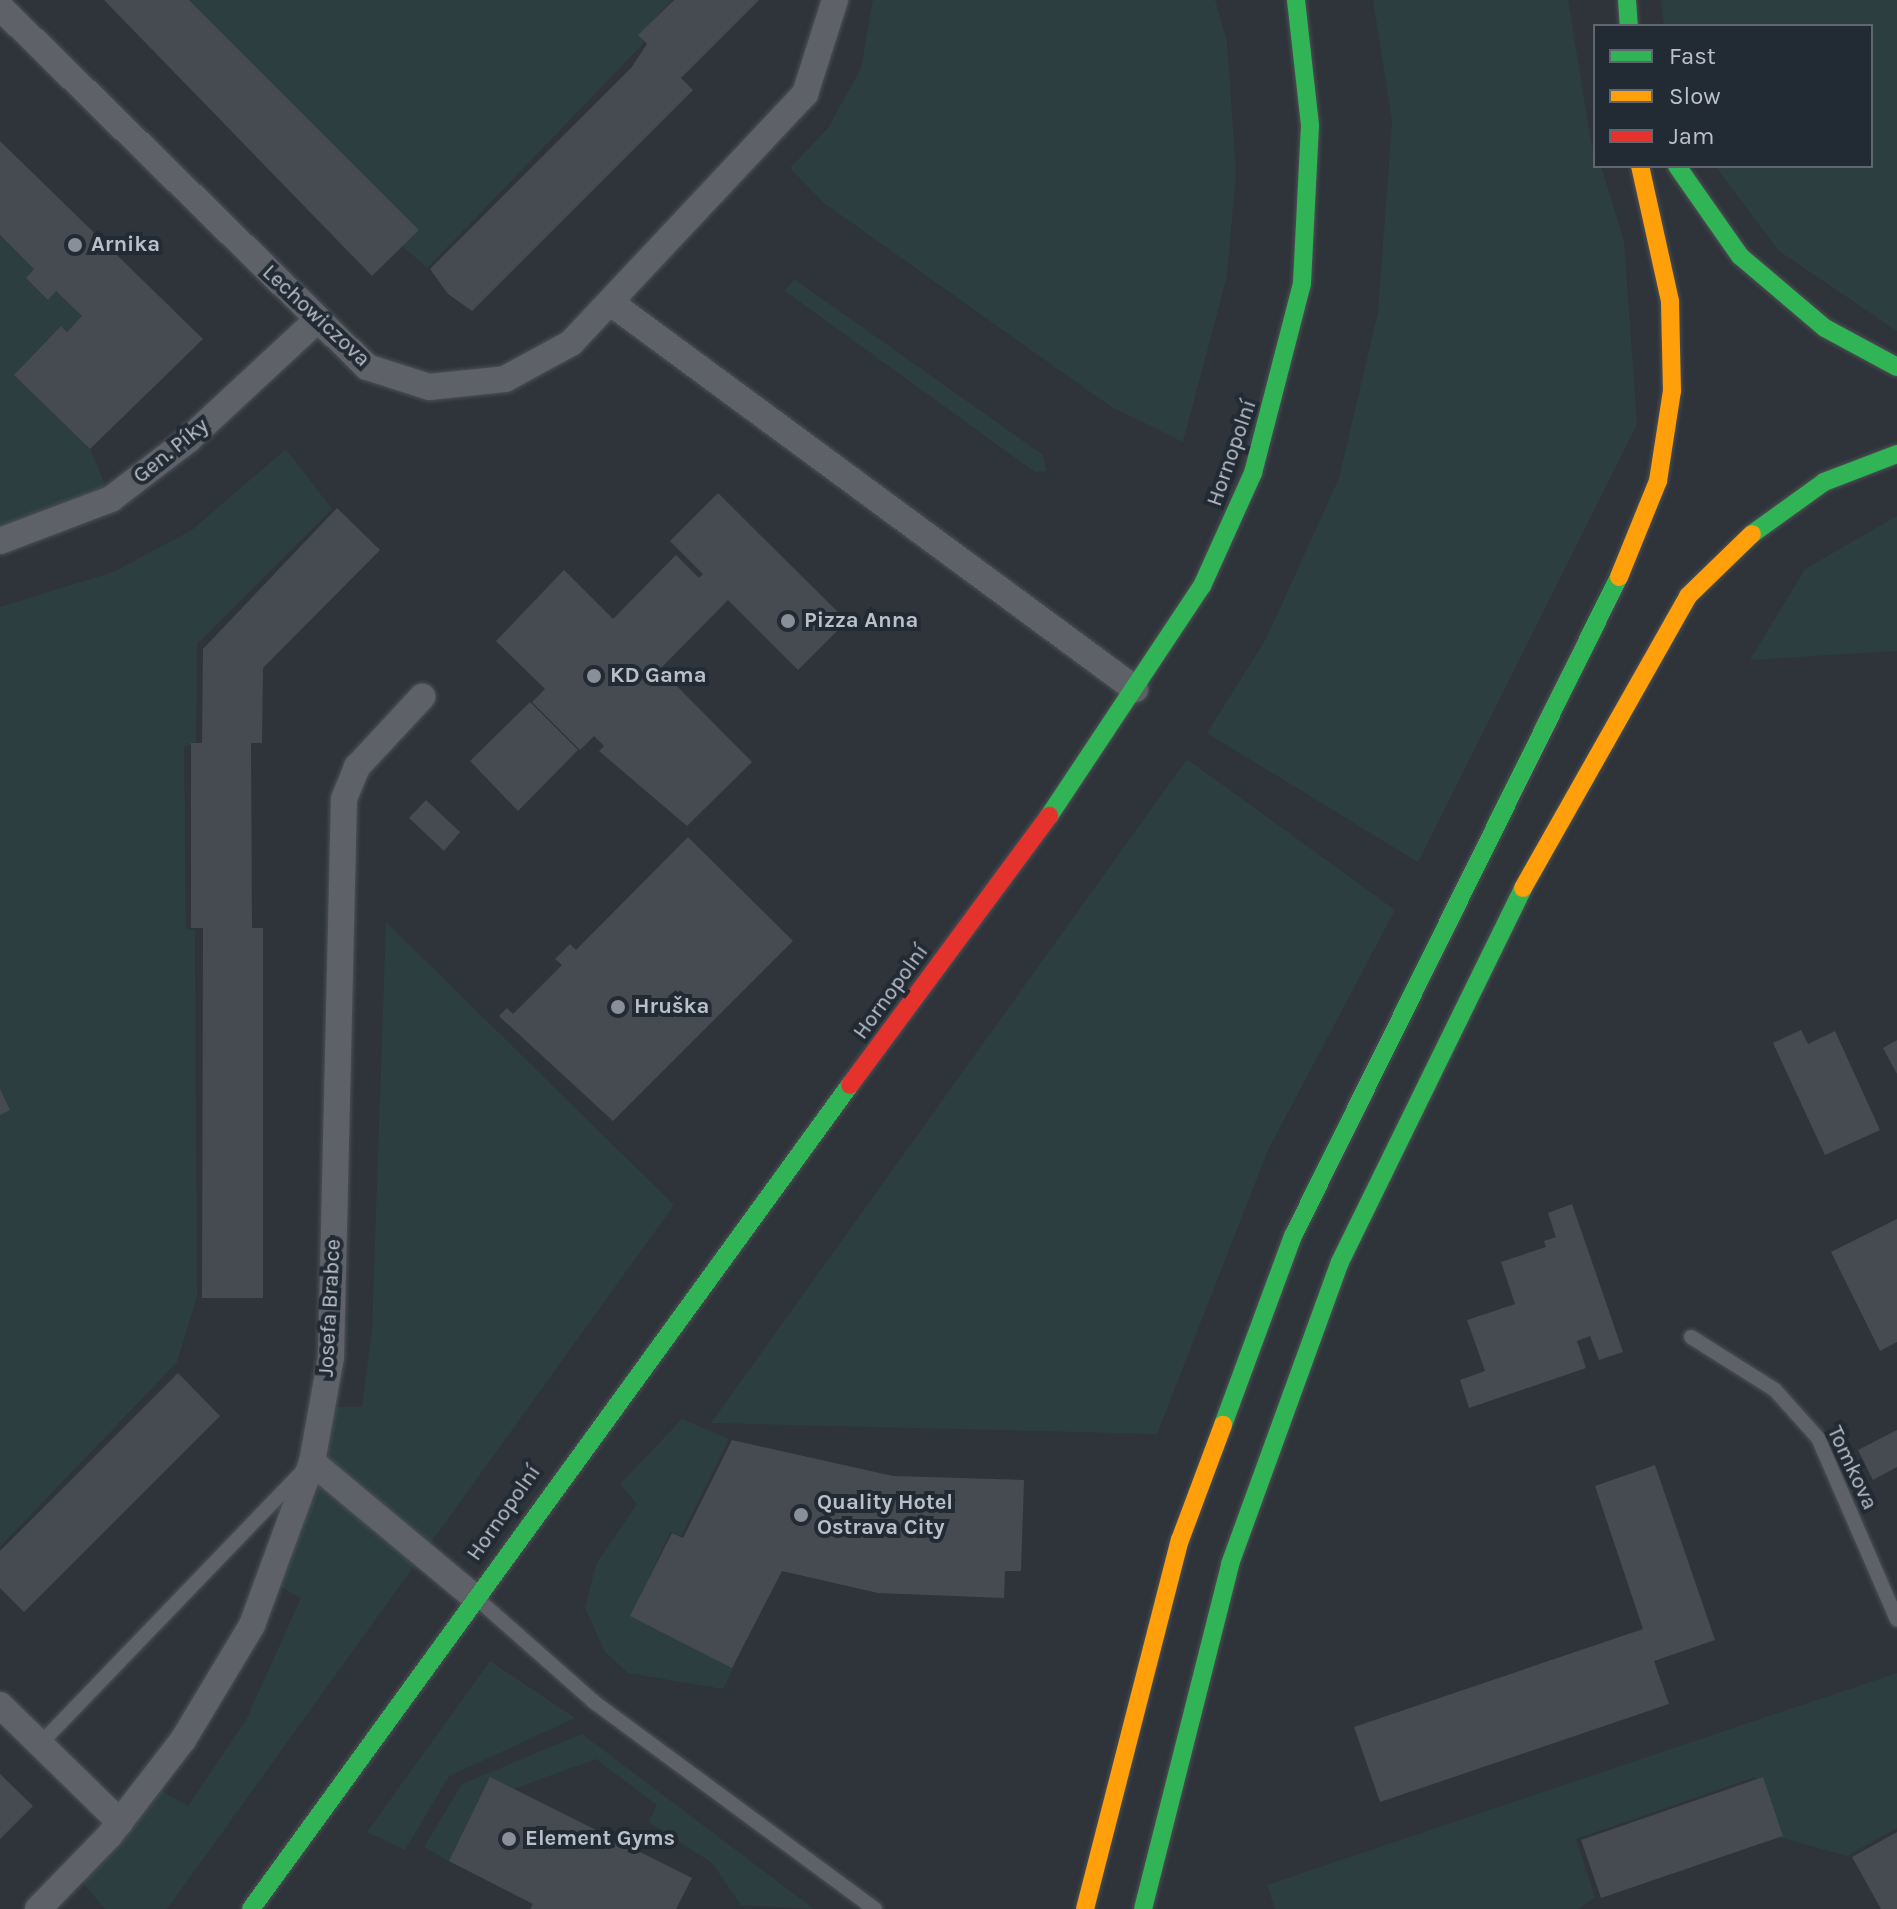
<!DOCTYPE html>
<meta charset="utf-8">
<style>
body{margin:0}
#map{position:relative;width:1897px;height:1909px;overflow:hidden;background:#2e343a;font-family:Karla,sans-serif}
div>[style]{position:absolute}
.green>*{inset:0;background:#2c3e40}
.building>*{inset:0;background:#464b51}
.roads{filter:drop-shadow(0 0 2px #4c5055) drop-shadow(0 0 2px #4c5055)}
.lane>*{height:14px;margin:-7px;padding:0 7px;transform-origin:7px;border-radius:7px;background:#5e6268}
.street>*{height:26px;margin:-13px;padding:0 13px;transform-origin:13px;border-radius:13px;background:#5e6268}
.fast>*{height:18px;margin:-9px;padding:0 9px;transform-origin:9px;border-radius:9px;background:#30b455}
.slow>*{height:18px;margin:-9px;padding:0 9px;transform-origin:9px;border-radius:9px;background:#ff9f0a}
.jam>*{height:18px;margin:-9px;padding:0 9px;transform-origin:9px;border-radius:9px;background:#e5322d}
.dots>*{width:22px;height:22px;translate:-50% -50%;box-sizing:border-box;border:4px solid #222a34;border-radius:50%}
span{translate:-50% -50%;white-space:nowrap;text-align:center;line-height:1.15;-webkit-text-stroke:8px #222a34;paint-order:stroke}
.poi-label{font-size:22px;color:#bac0ca;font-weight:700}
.left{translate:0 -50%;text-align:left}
.street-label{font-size:22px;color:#bac0ca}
.legend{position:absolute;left:1593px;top:24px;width:280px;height:144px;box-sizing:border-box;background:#222a34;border:2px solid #5f6670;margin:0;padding:10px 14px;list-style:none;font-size:24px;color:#bac0ca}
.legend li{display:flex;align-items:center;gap:16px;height:40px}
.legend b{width:40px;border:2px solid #5f6670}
</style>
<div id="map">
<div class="green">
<i style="clip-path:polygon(189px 0,672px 0,639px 35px,644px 43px,427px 268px,401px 245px,417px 228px)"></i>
<i style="clip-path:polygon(873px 0,1215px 0,1227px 41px,1236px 173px,1227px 276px,1183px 442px,1110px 406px,824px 203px,790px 168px,828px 128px,861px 68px)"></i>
<i style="clip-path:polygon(1373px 0,1568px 0,1595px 166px,1601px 166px,1624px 241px,1637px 424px,1418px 862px,1207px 733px,1266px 639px,1339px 478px,1378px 312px,1392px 121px)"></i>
<i style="clip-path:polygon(1661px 0,1897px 0,1897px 331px,1779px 251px,1715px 166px,1871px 166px,1871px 26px,1664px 26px)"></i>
<i style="clip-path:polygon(0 235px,34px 269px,26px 278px,48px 299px,56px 291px,82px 316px,67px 332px,61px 326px,14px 375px,90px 449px,111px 499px,0 541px)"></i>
<i style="clip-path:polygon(794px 279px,1043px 455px,1046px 471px,1035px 472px,785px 291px)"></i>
<i style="clip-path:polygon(286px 449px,332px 509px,197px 644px,196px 745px,184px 746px,186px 929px,195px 930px,197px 1296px,177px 1362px,0 1547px,0 607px,113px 572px,192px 530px)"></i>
<i style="clip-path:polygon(1897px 516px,1897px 651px,1750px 660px,1805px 569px)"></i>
<i style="clip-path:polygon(1187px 759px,1395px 910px,1268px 1150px,1157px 1434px,711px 1423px)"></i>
<i style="clip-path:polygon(386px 922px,674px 1205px,167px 1909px,105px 1909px,74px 1872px,149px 1784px,188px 1806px,246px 1720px,301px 1598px,269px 1580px,322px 1407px,362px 1407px,372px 1329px)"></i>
<i style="clip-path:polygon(682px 1419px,729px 1439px,681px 1536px,670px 1532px,633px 1614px,735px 1664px,723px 1689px,628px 1673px,605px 1652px,585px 1608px,596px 1564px,637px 1504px,620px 1484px)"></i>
<i style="clip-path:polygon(490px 1661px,575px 1718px,449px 1776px,405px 1850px,367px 1832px)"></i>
<i style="clip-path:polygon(1897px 1673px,1897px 1828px,1847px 1856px,1775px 1836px,1755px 1777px,1576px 1839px,1595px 1897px,1579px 1909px,1275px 1909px,1267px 1885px)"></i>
<i style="clip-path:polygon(582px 1734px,814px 1909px,741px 1905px,712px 1863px,649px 1822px,657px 1805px,596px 1759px,513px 1789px,449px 1861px,424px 1847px,462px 1784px)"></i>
</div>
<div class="building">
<i style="clip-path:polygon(104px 0,189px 0,419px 230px,372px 276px)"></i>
<i style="clip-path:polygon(674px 0,759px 0,681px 78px,693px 90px,472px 311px,448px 294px,430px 269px,631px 68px,647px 44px,638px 35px)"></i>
<i style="clip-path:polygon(0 141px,203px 339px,90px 449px,14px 375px,61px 326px,67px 332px,82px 316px,56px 291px,48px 300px,26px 278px,34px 269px,0 235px)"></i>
<i style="clip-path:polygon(718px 493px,847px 621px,798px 670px,728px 600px,660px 669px,752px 762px,687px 826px,599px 751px,604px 746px,594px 736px,580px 750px,532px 702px,545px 689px,496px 641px,564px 570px,613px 619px,676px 555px,699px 578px,703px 574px,670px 541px)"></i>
<i style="clip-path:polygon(337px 508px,380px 550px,263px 668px,262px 743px,251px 743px,252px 928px,263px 928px,263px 1298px,202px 1298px,203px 928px,191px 928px,191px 743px,202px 743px,203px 649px)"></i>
<i style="clip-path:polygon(530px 702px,578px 750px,518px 811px,470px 761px)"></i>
<i style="clip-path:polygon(426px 800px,460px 832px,444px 851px,409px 818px)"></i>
<i style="clip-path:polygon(688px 837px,793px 941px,613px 1121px,499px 1016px,507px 1008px,513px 1014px,562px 965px,555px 959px,570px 944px,576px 950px)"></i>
<i style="clip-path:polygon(1801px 1030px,1808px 1044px,1835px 1031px,1880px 1130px,1825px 1155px,1773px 1043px)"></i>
<i style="clip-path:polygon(1897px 1040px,1897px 1074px,1883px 1048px)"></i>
<i style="clip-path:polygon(0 1089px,10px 1110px,0 1115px)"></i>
<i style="clip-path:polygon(1572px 1204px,1623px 1352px,1599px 1360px,1590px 1336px,1577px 1341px,1586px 1368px,1469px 1408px,1460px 1380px,1485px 1371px,1467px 1320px,1515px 1304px,1501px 1262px,1546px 1247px,1544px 1241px,1556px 1237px,1548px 1213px)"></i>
<i style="clip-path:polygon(1897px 1219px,1897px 1342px,1880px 1351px,1831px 1252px)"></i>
<i style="clip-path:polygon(178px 1373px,220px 1416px,24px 1612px,0 1588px,0 1551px)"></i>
<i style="clip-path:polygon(1897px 1430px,1897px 1467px,1873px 1480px,1858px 1450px)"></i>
<i style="clip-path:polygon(732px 1440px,893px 1476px,1024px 1480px,1021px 1571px,1005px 1571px,1004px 1598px,878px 1593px,782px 1571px,732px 1668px,630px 1616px,672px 1533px,683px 1538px)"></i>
<i style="clip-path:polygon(1655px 1465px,1715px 1640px,1654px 1661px,1669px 1704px,1380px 1802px,1354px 1727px,1643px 1629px,1595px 1486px)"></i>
<i style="clip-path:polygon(0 1774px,33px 1806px,0 1839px)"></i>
<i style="clip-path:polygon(490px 1777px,692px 1878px,676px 1909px,530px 1909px,533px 1904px,449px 1861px)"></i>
<i style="clip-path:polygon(1763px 1777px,1783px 1836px,1601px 1898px,1581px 1840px)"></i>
<i style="clip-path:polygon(1897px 1832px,1897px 1909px,1881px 1909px,1852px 1857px)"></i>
</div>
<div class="roads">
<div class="lane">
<i style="left:1691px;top:1337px;width:99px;rotate:32.2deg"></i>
<i style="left:1775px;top:1390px;width:64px;rotate:48.1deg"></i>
<i style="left:1818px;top:1438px;width:198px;rotate:66.5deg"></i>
<i style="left:475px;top:1597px;width:159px;rotate:41.4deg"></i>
<i style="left:594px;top:1702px;width:349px;rotate:36.4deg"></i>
<i style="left:41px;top:1743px;width:375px;rotate:-46.1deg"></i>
</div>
<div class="street">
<i style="left:0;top:7px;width:514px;rotate:44.45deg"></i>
<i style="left:367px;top:367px;width:65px;rotate:17.9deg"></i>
<i style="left:429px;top:387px;width:76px;rotate:-6deg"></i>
<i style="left:505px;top:379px;width:75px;rotate:-28.6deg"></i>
<i style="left:571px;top:343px;width:342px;rotate:-46.8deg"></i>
<i style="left:805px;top:94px;width:99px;rotate:-72.3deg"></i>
<i style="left:611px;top:303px;width:651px;rotate:36.38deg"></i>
<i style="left:0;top:541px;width:119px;rotate:-20.7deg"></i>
<i style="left:111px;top:499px;width:97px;rotate:-37.5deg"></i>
<i style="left:188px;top:440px;width:175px;rotate:-42.9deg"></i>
<i style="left:312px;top:1462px;width:211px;rotate:39.8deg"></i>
<i style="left:0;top:1705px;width:168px;rotate:44.3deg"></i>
<i style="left:38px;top:1909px;width:102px;rotate:-45.8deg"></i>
<i style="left:109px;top:1836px;width:121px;rotate:-52.4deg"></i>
<i style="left:183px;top:1740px;width:134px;rotate:-59deg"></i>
<i style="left:252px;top:1625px;width:174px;rotate:-69.8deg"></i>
<i style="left:312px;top:1462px;width:107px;rotate:-79.7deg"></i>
<i style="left:331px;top:1357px;width:558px;rotate:-88.67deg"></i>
<i style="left:344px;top:799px;width:35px;rotate:-68deg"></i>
<i style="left:357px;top:767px;width:96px;rotate:-47.1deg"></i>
</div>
<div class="fast">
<i style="left:1627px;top:0;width:26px;rotate:86deg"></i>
<i style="left:1677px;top:166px;width:110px;rotate:55deg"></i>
<i style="left:1740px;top:256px;width:111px;rotate:40.3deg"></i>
<i style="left:1825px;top:328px;width:82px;rotate:28.4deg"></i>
<i style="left:1752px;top:534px;width:89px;rotate:-35.8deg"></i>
<i style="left:1824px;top:482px;width:78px;rotate:-21deg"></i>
<i style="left:1049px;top:816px;width:276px;rotate:-56.4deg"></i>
<i style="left:1202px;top:586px;width:124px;rotate:-65.7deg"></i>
<i style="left:1253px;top:473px;width:196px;rotate:-75.5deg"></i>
<i style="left:1302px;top:283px;width:158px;rotate:-87.1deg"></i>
<i style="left:1310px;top:125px;width:126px;rotate:-96.4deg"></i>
<i style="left:1223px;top:1425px;width:202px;rotate:-69.7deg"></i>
<i style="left:1293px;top:1236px;width:735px;rotate:-63.68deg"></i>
<i style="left:251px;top:1909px;width:1019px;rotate:-53.99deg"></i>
<i style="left:1143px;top:1909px;width:356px;rotate:-75.8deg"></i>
<i style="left:1230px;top:1564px;width:321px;rotate:-70deg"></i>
<i style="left:1340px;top:1262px;width:416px;rotate:-63.9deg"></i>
</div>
<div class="slow">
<i style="left:1619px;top:577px;width:104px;rotate:-67.9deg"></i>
<i style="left:1658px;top:481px;width:91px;rotate:-81.2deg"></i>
<i style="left:1672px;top:391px;width:90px;rotate:-91.3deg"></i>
<i style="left:1670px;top:301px;width:138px;rotate:-102.5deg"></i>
<i style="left:1523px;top:888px;width:335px;rotate:-60.5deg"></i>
<i style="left:1688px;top:596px;width:89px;rotate:-44.1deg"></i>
<i style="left:1085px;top:1909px;width:381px;rotate:-75.6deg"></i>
<i style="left:1180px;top:1540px;width:123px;rotate:-69.5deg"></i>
</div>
<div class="jam">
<i style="left:850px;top:1085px;width:335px;rotate:-53.5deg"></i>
</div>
</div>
<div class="dots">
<i style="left:75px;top:245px;background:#898f98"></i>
<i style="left:788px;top:621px;background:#898f98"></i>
<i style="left:594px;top:676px;background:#898f98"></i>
<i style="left:618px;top:1007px;background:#898f98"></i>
<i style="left:801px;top:1515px;background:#898f98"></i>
<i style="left:509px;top:1839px;background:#898f98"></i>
</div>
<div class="poi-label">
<span class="left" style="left:91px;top:245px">Arnika</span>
<span class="left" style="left:804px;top:621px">Pizza Anna</span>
<span class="left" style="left:610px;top:676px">KD Gama</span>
<span class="left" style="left:634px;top:1007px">Hruška</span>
<span class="left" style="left:817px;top:1515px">Quality Hotel<br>Ostrava City</span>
<span class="left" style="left:525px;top:1839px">Element Gyms</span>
</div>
<div class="street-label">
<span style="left:316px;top:316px;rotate:43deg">Lechowiczova</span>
<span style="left:171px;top:451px;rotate:-39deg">Gen. Píky</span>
<span style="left:1232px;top:453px;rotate:-71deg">Hornopolní</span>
<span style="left:891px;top:992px;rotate:-54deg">Hornopolní</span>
<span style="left:330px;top:1308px;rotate:-87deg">Josefa Brabce</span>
<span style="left:1852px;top:1468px;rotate:65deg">Tomkova</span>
<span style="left:504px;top:1513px;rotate:-55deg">Hornopolní</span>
</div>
<ul class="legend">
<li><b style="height:10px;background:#30b455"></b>Fast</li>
<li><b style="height:10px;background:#ff9f0a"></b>Slow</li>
<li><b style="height:10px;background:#e5322d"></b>Jam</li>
</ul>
</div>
